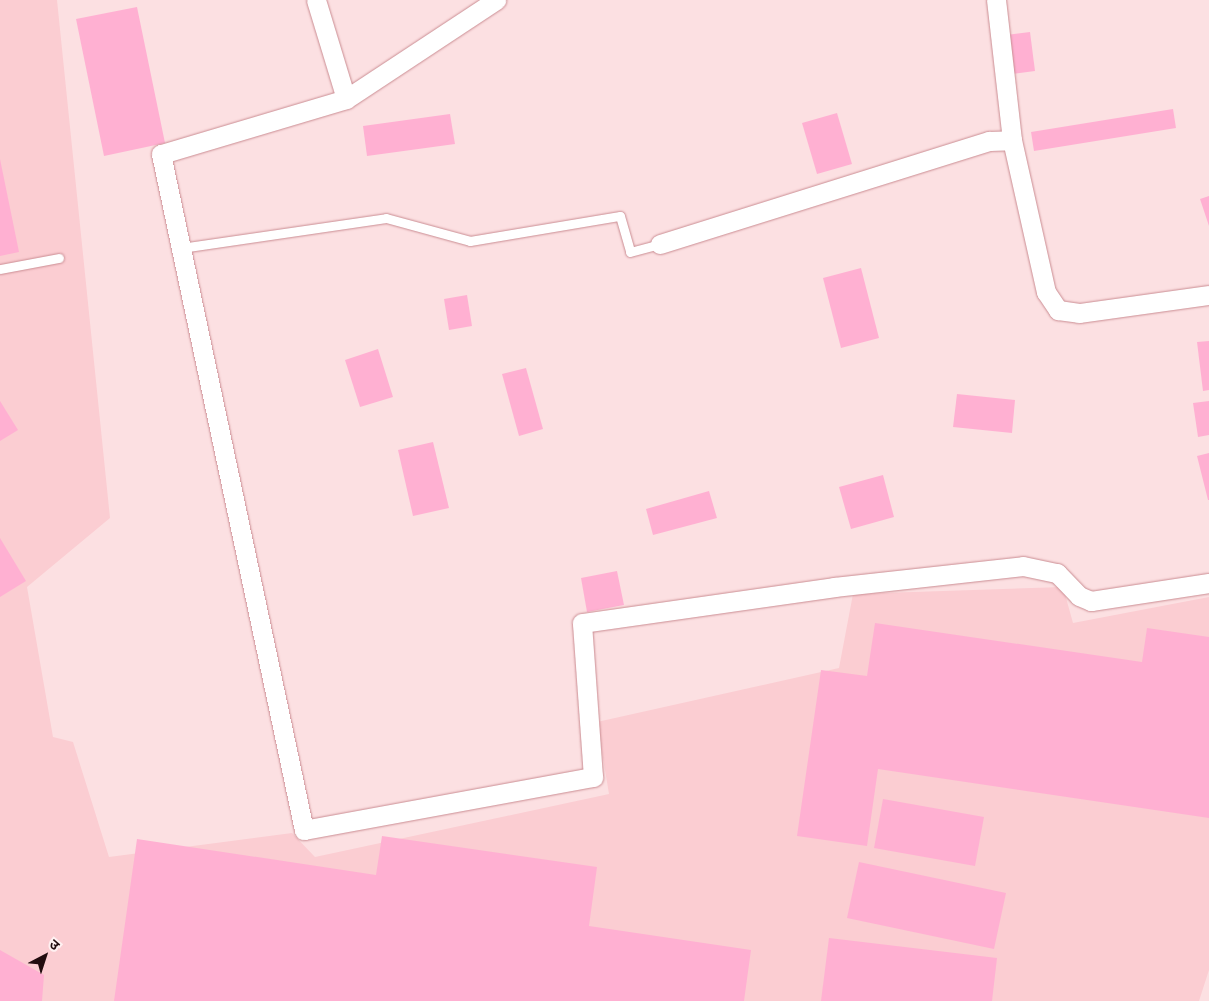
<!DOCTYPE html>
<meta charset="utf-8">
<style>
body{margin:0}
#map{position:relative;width:1209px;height:1001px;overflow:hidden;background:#fce0e2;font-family:Raleway,"Noto Sans Devanagari",sans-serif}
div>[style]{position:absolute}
.built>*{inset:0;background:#fbcdd2}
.building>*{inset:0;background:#ffb0d2}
.roads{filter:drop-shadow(0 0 1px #ca8c92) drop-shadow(0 0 1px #ca8c92)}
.service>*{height:9px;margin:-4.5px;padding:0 4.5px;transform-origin:4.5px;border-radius:4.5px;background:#fff}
.minor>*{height:19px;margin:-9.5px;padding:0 9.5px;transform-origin:9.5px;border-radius:9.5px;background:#fff}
span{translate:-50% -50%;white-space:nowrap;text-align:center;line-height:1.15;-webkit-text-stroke:4px #fff1f2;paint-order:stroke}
.north{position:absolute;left:20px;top:931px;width:50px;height:50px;-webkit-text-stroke:4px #fff1f2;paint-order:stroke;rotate:40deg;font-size:14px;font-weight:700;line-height:20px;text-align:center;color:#220c0f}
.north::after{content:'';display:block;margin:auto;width:18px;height:22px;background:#220c0f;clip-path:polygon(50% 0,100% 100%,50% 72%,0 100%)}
</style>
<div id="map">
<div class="built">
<i style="clip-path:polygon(0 0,57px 0,110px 518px,27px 587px,53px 737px,73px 742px,109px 857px,292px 833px,315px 857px,609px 794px,597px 722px,839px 668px,853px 594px,1063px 587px,1073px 623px,1209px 597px,1209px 970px,1199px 1001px,0 1001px)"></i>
</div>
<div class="building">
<i style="clip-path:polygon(137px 7px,165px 143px,104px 156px,76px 19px)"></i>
<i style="clip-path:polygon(1030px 32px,1035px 71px,1011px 74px,1006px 35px)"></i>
<i style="clip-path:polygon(1173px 109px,1176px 128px,1034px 151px,1031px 132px)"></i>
<i style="clip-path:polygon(837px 113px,852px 164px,817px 174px,802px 123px)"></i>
<i style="clip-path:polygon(450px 114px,455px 144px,367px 156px,363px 126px)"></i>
<i style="clip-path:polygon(0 159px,19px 252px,0 256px)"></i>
<i style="clip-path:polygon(1209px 196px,1209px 226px,1200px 199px)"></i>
<i style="clip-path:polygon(861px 268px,879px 338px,841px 348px,823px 278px)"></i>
<i style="clip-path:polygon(467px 295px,472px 326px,449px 330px,444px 299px)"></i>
<i style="clip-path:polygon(1209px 341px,1209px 390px,1203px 391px,1197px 342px)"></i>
<i style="clip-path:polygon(378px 349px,393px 397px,360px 407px,345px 360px)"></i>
<i style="clip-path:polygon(526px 368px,543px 429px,519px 436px,502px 374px)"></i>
<i style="clip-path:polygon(957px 394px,1015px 400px,1012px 433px,953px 427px)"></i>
<i style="clip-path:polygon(0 401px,18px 430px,0 441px)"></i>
<i style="clip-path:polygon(1209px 401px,1209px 435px,1198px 437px,1193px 403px)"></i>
<i style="clip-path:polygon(433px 442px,449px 508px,413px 516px,398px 450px)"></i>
<i style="clip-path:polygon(1209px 453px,1209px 500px,1208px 500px,1197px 456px)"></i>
<i style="clip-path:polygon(883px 475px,894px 517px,851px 529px,839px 487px)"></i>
<i style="clip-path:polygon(709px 491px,717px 518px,653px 535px,646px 509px)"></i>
<i style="clip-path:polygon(0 538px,26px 581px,0 597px)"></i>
<i style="clip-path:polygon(617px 571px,624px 605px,587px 612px,581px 578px)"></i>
<i style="clip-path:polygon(875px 623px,1142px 662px,1147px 628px,1209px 637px,1209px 818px,878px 769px,867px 846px,797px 836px,821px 670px,867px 676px)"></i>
<i style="clip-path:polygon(883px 799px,984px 817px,975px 866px,874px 848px)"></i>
<i style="clip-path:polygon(382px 836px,597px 867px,589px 926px,751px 950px,744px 1001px,114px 1001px,137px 839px,376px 875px)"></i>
<i style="clip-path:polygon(859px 862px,1006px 893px,994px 949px,847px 918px)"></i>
<i style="clip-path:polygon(829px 938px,997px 958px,992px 1001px,821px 1001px)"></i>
<i style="clip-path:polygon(0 950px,44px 975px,42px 1001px,0 1001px)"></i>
</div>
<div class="roads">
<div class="service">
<i style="left:181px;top:248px;width:207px;rotate:-8.3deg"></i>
<i style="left:386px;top:218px;width:87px;rotate:15.3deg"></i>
<i style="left:470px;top:241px;width:152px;rotate:-9.5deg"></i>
<i style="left:620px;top:216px;width:37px;rotate:74deg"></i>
<i style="left:630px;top:252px;width:31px;rotate:-15deg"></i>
<i style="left:0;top:269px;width:60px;rotate:-10.6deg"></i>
</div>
<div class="minor">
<i style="left:316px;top:0;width:103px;rotate:73.1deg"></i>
<i style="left:346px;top:99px;width:193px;rotate:163.4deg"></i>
<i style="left:161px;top:154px;width:691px;rotate:78.06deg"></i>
<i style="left:304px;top:830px;width:294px;rotate:-10.4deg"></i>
<i style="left:593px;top:777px;width:154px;rotate:-94.1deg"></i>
<i style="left:582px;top:623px;width:255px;rotate:-8.1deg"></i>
<i style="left:834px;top:587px;width:190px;rotate:-6.3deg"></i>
<i style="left:1023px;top:566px;width:35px;rotate:12deg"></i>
<i style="left:1057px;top:573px;width:32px;rotate:46deg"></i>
<i style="left:1079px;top:596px;width:13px;rotate:23deg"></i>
<i style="left:1091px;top:601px;width:119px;rotate:-8.7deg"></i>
<i style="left:346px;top:99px;width:180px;rotate:-33.4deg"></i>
<i style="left:1012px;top:140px;width:156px;rotate:77.4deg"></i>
<i style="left:1046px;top:292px;width:22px;rotate:56deg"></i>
<i style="left:1058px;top:310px;width:21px;rotate:8deg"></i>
<i style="left:1079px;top:313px;width:131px;rotate:-7.9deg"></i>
<i style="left:660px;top:244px;width:345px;rotate:-17.4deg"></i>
<i style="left:989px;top:141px;width:23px;rotate:-2deg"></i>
<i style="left:1012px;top:140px;width:141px;rotate:-96.5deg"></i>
</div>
</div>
<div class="north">उ</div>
</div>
